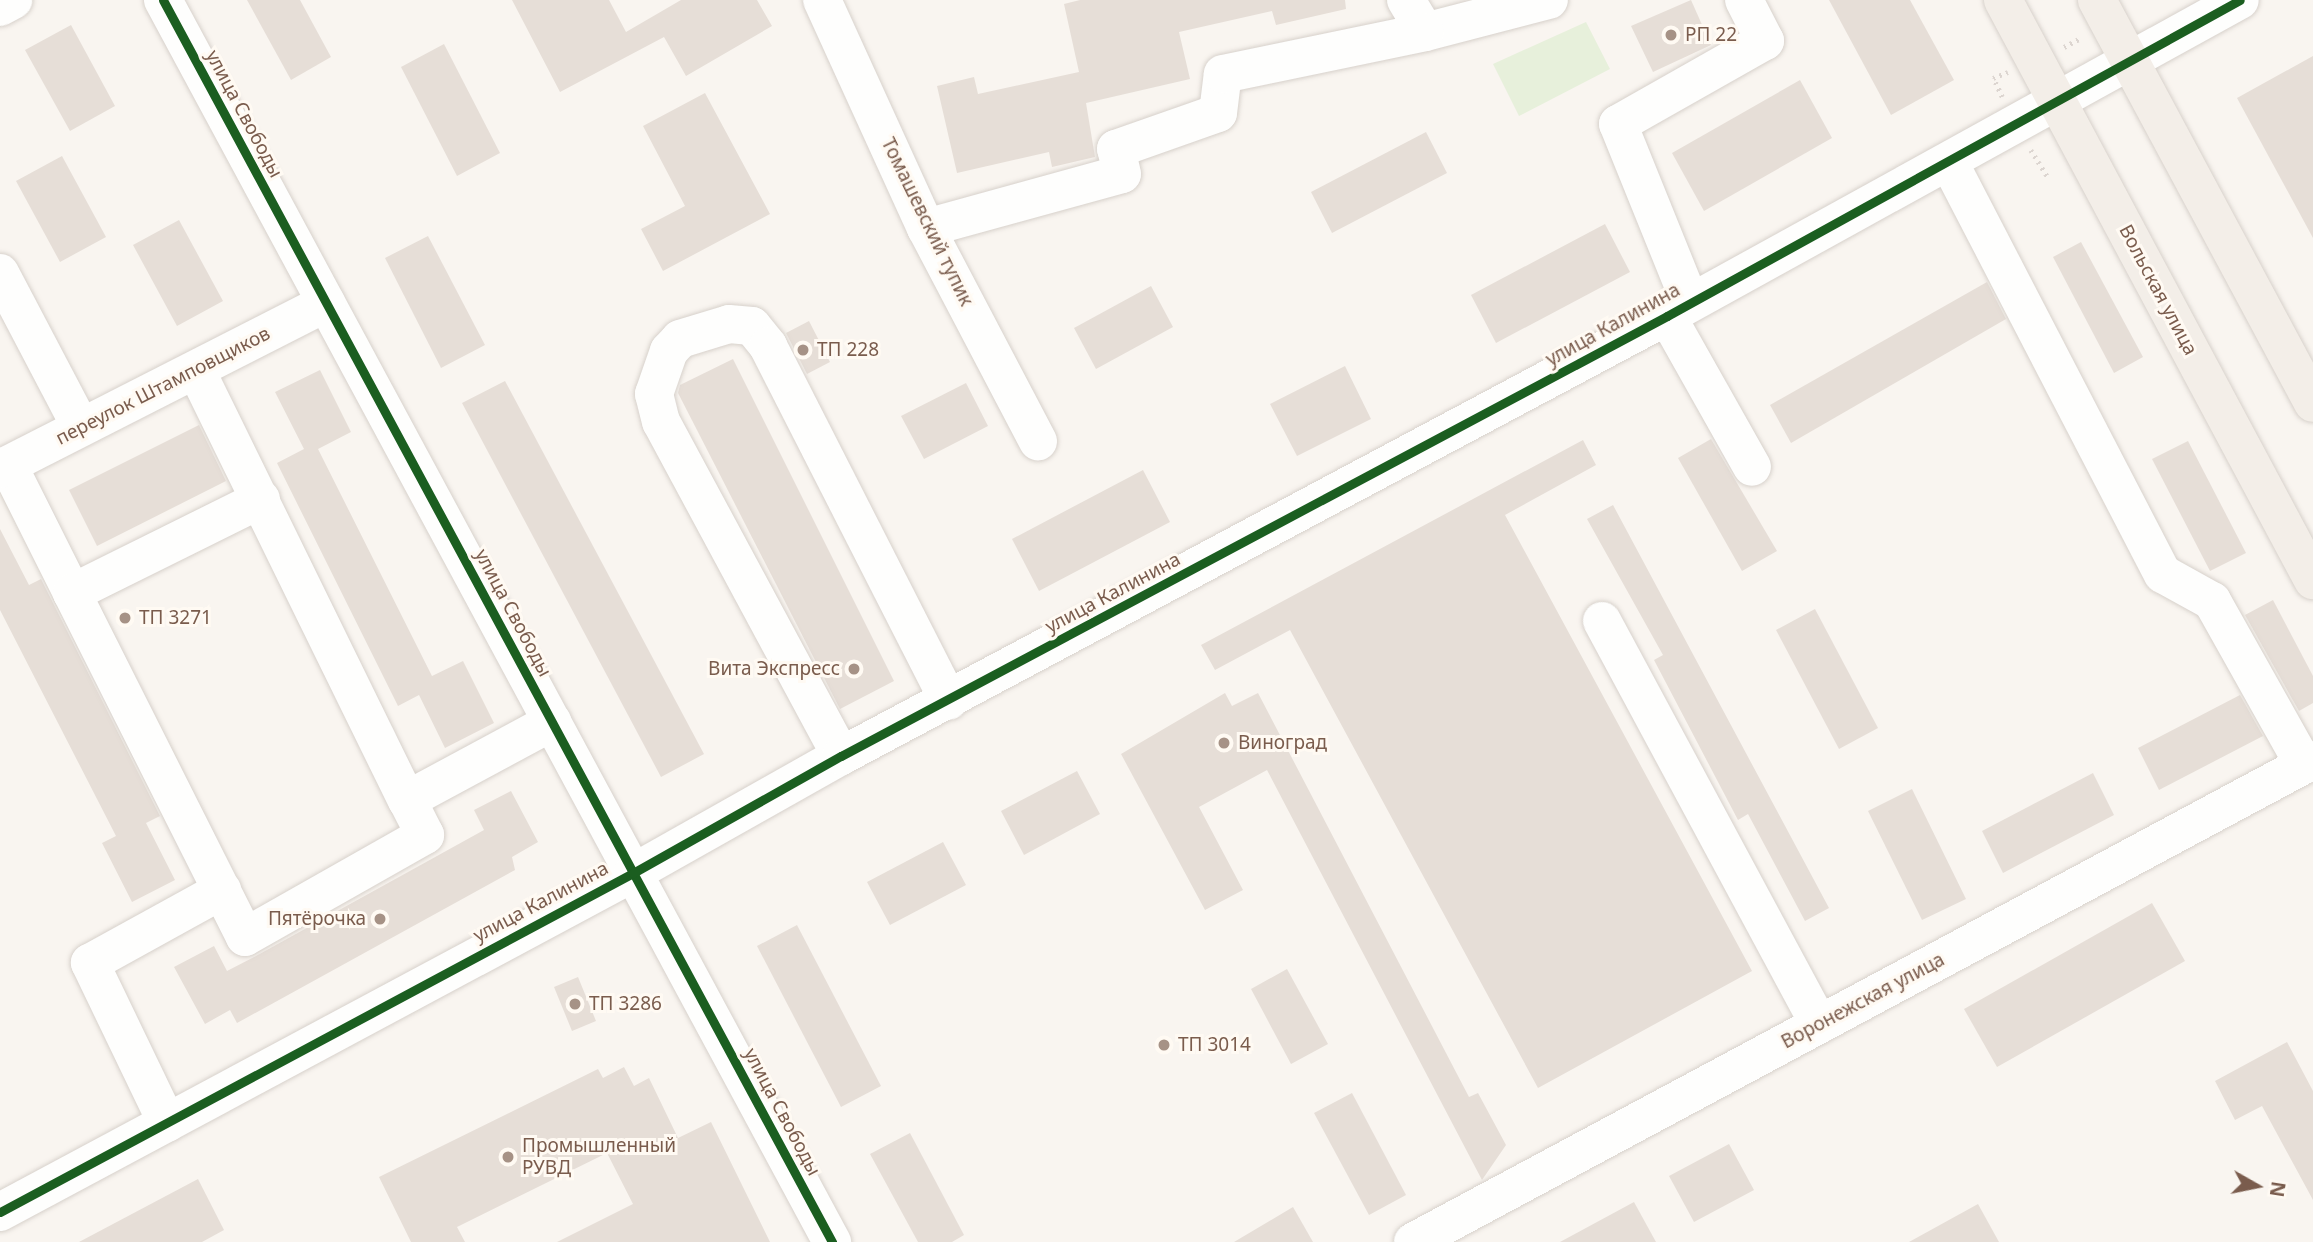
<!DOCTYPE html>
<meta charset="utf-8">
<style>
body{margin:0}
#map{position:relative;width:2313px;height:1242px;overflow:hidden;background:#f9f5f0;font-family:"Noto Sans",sans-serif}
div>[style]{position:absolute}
.green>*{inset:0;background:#e7f0db}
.building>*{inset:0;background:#e6ded7}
.path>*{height:4.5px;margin-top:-2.25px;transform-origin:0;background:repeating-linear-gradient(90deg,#dcd5d0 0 2px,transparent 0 7px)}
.roads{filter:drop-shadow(0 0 2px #d7d1cb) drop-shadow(0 0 2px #d7d1cb)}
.minor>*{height:38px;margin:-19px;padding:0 19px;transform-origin:19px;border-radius:19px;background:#fefefd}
.major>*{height:38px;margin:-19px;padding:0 19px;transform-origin:19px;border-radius:19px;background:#f3eee8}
.cycleway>*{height:9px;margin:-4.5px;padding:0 4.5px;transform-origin:4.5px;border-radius:4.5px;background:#1b5e20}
.dots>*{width:19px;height:19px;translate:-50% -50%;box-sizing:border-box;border:4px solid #fffaf3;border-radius:50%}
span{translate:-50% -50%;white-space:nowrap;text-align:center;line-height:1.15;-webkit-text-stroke:6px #fffaf3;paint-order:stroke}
.poi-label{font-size:19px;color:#7a5c4d}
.left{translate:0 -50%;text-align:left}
.right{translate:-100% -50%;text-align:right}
.street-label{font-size:19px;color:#7a5c4d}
.north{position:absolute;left:2222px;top:1151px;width:70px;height:70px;-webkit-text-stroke:5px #fffaf3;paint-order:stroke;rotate:99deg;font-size:19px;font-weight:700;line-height:28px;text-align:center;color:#7a5c4d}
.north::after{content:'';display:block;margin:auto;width:24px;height:32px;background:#7a5c4d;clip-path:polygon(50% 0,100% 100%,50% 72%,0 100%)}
</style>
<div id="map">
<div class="green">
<i style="clip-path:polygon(1586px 22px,1610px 69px,1519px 116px,1493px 64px)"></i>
</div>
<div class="building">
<i style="clip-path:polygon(247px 0,300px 0,331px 57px,291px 80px)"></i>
<i style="clip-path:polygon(512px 0,609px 0,626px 32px,681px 0,757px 0,772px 26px,686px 76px,664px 37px,560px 92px)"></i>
<i style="clip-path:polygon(1080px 0,1345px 0,1346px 9px,1276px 25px,1272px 11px,1179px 32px,1190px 79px,1086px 103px,1095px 157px,1052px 167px,1049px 152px,957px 173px,937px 86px,974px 77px,978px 94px,1079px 72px,1064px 4px)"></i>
<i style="clip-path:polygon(1691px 0,1711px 45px,1653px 72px,1631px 26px)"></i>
<i style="clip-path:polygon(1829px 0,1910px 0,1954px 80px,1891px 115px)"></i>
<i style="clip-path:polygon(71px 25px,115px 106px,70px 131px,25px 50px)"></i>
<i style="clip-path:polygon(444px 44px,500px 153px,457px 176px,401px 67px)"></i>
<i style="clip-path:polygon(2313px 56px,2313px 238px,2237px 98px)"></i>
<i style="clip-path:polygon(1800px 80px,1832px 138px,1704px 211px,1672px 153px)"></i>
<i style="clip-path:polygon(705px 93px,770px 214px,663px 271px,641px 229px,685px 206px,643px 126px)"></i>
<i style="clip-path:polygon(1426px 132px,1447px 173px,1332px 233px,1311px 192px)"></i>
<i style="clip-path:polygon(62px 156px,106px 237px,60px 262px,16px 181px)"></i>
<i style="clip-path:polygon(179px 220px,223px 301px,177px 326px,133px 245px)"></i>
<i style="clip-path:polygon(1605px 224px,1630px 272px,1496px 343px,1471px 295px)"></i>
<i style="clip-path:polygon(428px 236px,485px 345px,441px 368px,385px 258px)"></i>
<i style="clip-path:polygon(2081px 242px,2143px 357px,2114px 373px,2053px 257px)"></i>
<i style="clip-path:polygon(1987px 282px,2006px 319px,1791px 443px,1770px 405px)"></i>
<i style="clip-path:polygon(1151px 286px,1173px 327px,1096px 369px,1074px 328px)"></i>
<i style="clip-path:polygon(809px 321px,830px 362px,807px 374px,786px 333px)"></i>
<i style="clip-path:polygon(733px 359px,894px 681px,840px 709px,678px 393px,680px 385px)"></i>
<i style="clip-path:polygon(1345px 366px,1371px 419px,1297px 456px,1270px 404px)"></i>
<i style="clip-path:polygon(320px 370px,351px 432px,318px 449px,432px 676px,463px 661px,494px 723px,445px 748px,419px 695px,398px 706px,277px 463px,304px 449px,275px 392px)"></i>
<i style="clip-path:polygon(505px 381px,704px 754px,661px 777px,462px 403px)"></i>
<i style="clip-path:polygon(966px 383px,988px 426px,924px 459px,901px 416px)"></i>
<i style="clip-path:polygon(199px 425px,226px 481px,97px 546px,69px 490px)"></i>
<i style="clip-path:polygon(1711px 439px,1777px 551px,1742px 571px,1678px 458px)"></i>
<i style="clip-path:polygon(1583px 440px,1596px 465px,1505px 515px,1752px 971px,1538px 1088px,1290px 630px,1215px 670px,1201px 645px)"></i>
<i style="clip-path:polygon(2188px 441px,2246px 553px,2210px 571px,2152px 459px)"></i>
<i style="clip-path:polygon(1143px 470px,1170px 522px,1039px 591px,1012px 539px)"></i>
<i style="clip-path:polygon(1613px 505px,1829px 908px,1805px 921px,1748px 814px,1738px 820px,1654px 660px,1663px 655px,1587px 519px)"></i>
<i style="clip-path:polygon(0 529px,29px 585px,41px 579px,160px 816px,146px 823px,175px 880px,132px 902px,102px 843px,116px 836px,0 610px)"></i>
<i style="clip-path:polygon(2273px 600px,2313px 676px,2313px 703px,2299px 711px,2245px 615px)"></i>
<i style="clip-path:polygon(1815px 609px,1878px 728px,1839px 749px,1776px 630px)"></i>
<i style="clip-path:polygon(1225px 693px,1232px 706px,1258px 693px,1469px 1097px,1478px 1093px,1506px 1145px,1482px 1180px,1267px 770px,1199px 807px,1243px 890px,1205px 910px,1121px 754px)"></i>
<i style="clip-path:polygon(2240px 695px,2263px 736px,2159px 790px,2138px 748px)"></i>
<i style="clip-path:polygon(1077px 771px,1100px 814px,1024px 855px,1001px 811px)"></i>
<i style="clip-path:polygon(2093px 773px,2114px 815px,2003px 873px,1982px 831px)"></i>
<i style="clip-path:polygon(1912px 789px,1966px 899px,1922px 920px,1868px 811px)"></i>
<i style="clip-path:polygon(511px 791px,538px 842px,512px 857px,515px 870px,237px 1023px,230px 1010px,205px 1024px,174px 967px,214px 946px,227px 971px,256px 956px,484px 830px,474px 810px)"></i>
<i style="clip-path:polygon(943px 842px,966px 885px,890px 925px,867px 882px)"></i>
<i style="clip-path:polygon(2152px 903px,2185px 961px,1997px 1067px,1964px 1009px)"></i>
<i style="clip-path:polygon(797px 925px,881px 1086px,841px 1107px,757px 946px)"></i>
<i style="clip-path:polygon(1287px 969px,1328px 1044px,1291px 1064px,1251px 989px)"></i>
<i style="clip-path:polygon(578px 977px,596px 1021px,572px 1031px,554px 987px)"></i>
<i style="clip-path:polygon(2287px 1042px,2313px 1091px,2313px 1200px,2262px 1106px,2235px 1120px,2215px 1081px)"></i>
<i style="clip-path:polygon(624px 1067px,634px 1086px,649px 1078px,678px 1138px,711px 1122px,770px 1242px,557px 1242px,633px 1204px,607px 1153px,457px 1227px,465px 1242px,411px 1242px,379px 1177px,598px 1069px,603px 1078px)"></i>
<i style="clip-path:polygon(1352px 1093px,1406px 1195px,1369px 1215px,1314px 1113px)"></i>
<i style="clip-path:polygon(910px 1133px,964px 1235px,952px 1242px,918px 1242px,870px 1154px)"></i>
<i style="clip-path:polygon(1729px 1144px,1754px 1190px,1694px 1222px,1669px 1176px)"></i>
<i style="clip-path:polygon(198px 1179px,224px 1230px,202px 1242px,79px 1242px)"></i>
<i style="clip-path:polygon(1634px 1202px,1656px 1242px,1560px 1242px)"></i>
<i style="clip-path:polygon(1978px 1204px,1999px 1242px,1909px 1242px)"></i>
<i style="clip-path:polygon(1293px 1207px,1313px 1242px,1234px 1242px)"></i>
</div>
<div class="path">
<i style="left:2064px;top:47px;width:19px;rotate:-28deg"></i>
<i style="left:2002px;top:97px;width:21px;rotate:-115deg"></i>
<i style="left:1993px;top:78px;width:16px;rotate:-22deg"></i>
<i style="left:2031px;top:150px;width:34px;rotate:58deg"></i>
</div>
<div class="roads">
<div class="minor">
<i style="left:163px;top:0;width:1411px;rotate:61.69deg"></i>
<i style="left:822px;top:0;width:251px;rotate:65.5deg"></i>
<i style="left:926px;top:228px;width:241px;rotate:62.3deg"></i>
<i style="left:1406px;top:0;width:37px;rotate:59deg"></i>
<i style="left:1425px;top:32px;width:128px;rotate:-14.5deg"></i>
<i style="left:0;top:7px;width:15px;rotate:-28deg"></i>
<i style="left:1949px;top:162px;width:464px;rotate:62.6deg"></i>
<i style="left:2163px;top:574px;width:56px;rotate:28.9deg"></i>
<i style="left:2212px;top:601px;width:188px;rotate:60.7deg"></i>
<i style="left:926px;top:228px;width:203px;rotate:-15.4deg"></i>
<i style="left:1122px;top:174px;width:26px;rotate:-103deg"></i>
<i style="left:1116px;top:149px;width:108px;rotate:-19.4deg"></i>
<i style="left:1218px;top:113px;width:39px;rotate:-83deg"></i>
<i style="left:1223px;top:74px;width:206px;rotate:-11.7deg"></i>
<i style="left:0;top:273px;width:174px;rotate:62.3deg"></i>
<i style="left:1690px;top:302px;width:192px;rotate:-112deg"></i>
<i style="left:1618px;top:124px;width:169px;rotate:-29.5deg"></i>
<i style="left:1765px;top:41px;width:46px;rotate:-117.1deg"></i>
<i style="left:1667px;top:316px;width:173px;rotate:60.6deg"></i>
<i style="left:196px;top:370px;width:479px;rotate:63.9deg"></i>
<i style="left:407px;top:800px;width:165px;rotate:-28.3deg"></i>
<i style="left:8px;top:465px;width:143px;rotate:63.4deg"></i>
<i style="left:72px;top:593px;width:211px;rotate:-26.4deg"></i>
<i style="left:0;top:469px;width:366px;rotate:-27deg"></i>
<i style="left:72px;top:593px;width:385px;rotate:63.3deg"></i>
<i style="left:245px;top:937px;width:207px;rotate:-29.5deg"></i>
<i style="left:425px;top:835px;width:39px;rotate:-117deg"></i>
<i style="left:1602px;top:621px;width:458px;rotate:61.7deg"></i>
<i style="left:841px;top:756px;width:379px;rotate:-118.3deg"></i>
<i style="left:661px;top:422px;width:29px;rotate:-104deg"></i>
<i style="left:654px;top:394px;width:46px;rotate:-70.8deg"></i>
<i style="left:669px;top:351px;width:16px;rotate:-47deg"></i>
<i style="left:680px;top:339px;width:51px;rotate:-17deg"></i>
<i style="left:729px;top:324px;width:23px;rotate:5deg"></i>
<i style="left:752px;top:326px;width:26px;rotate:51deg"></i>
<i style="left:768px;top:346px;width:398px;rotate:63deg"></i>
<i style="left:167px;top:1123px;width:178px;rotate:-115.7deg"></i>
<i style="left:90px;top:963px;width:151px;rotate:-28.9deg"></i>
<i style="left:0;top:1212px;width:718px;rotate:-28.17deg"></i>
<i style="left:633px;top:873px;width:239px;rotate:-29.4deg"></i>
<i style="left:841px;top:756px;width:936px;rotate:-28.04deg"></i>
<i style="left:1667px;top:316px;width:654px;rotate:-28.88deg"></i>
<i style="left:1413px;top:1242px;width:1021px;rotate:-28.17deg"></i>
</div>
<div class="major">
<i style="left:2003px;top:0;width:658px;rotate:61.88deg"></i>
<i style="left:2097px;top:0;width:457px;rotate:61.8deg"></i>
</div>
</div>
<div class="cycleway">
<i style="left:163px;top:0;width:1411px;rotate:61.69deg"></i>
<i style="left:0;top:1212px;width:718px;rotate:-28.17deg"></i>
<i style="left:633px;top:873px;width:239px;rotate:-29.4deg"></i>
<i style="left:841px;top:756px;width:936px;rotate:-28.04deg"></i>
<i style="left:1667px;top:316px;width:654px;rotate:-28.88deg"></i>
</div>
<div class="dots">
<i style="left:1671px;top:35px;background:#a69286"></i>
<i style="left:803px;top:350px;background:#a69286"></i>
<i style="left:125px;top:618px;background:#a69286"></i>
<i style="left:854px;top:669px;background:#a69286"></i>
<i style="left:1224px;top:743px;background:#a69286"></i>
<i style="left:380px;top:919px;background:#a69286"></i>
<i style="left:575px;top:1004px;background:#a69286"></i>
<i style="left:1164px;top:1045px;background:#a69286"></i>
<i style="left:508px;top:1157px;background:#a69286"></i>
</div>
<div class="poi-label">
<span class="left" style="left:1685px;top:35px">РП 22</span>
<span class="left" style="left:817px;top:350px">ТП 228</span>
<span class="left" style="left:139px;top:618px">ТП 3271</span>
<span class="right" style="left:840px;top:669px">Вита Экспресс</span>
<span class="left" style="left:1238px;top:743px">Виноград</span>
<span class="right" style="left:366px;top:919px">Пятёрочка</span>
<span class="left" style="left:589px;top:1004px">ТП 3286</span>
<span class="left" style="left:1178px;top:1045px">ТП 3014</span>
<span class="left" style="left:522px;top:1157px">Промышленный<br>РУВД</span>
</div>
<div class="street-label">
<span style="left:244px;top:114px;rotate:62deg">улица Свободы</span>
<span style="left:927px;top:222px;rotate:64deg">Томашевский тупик</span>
<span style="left:2158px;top:290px;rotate:62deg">Вольская улица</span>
<span style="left:1613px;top:325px;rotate:-29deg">улица Калинина</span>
<span style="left:163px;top:386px;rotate:-27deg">переулок Штамповщиков</span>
<span style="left:1113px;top:593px;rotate:-28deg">улица Калинина</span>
<span style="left:513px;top:613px;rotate:62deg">улица Свободы</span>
<span style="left:541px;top:902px;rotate:-28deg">улица Калинина</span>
<span style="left:1863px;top:1001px;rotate:-28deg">Воронежская улица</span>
<span style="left:782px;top:1112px;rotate:62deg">улица Свободы</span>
</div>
<div class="north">N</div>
</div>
